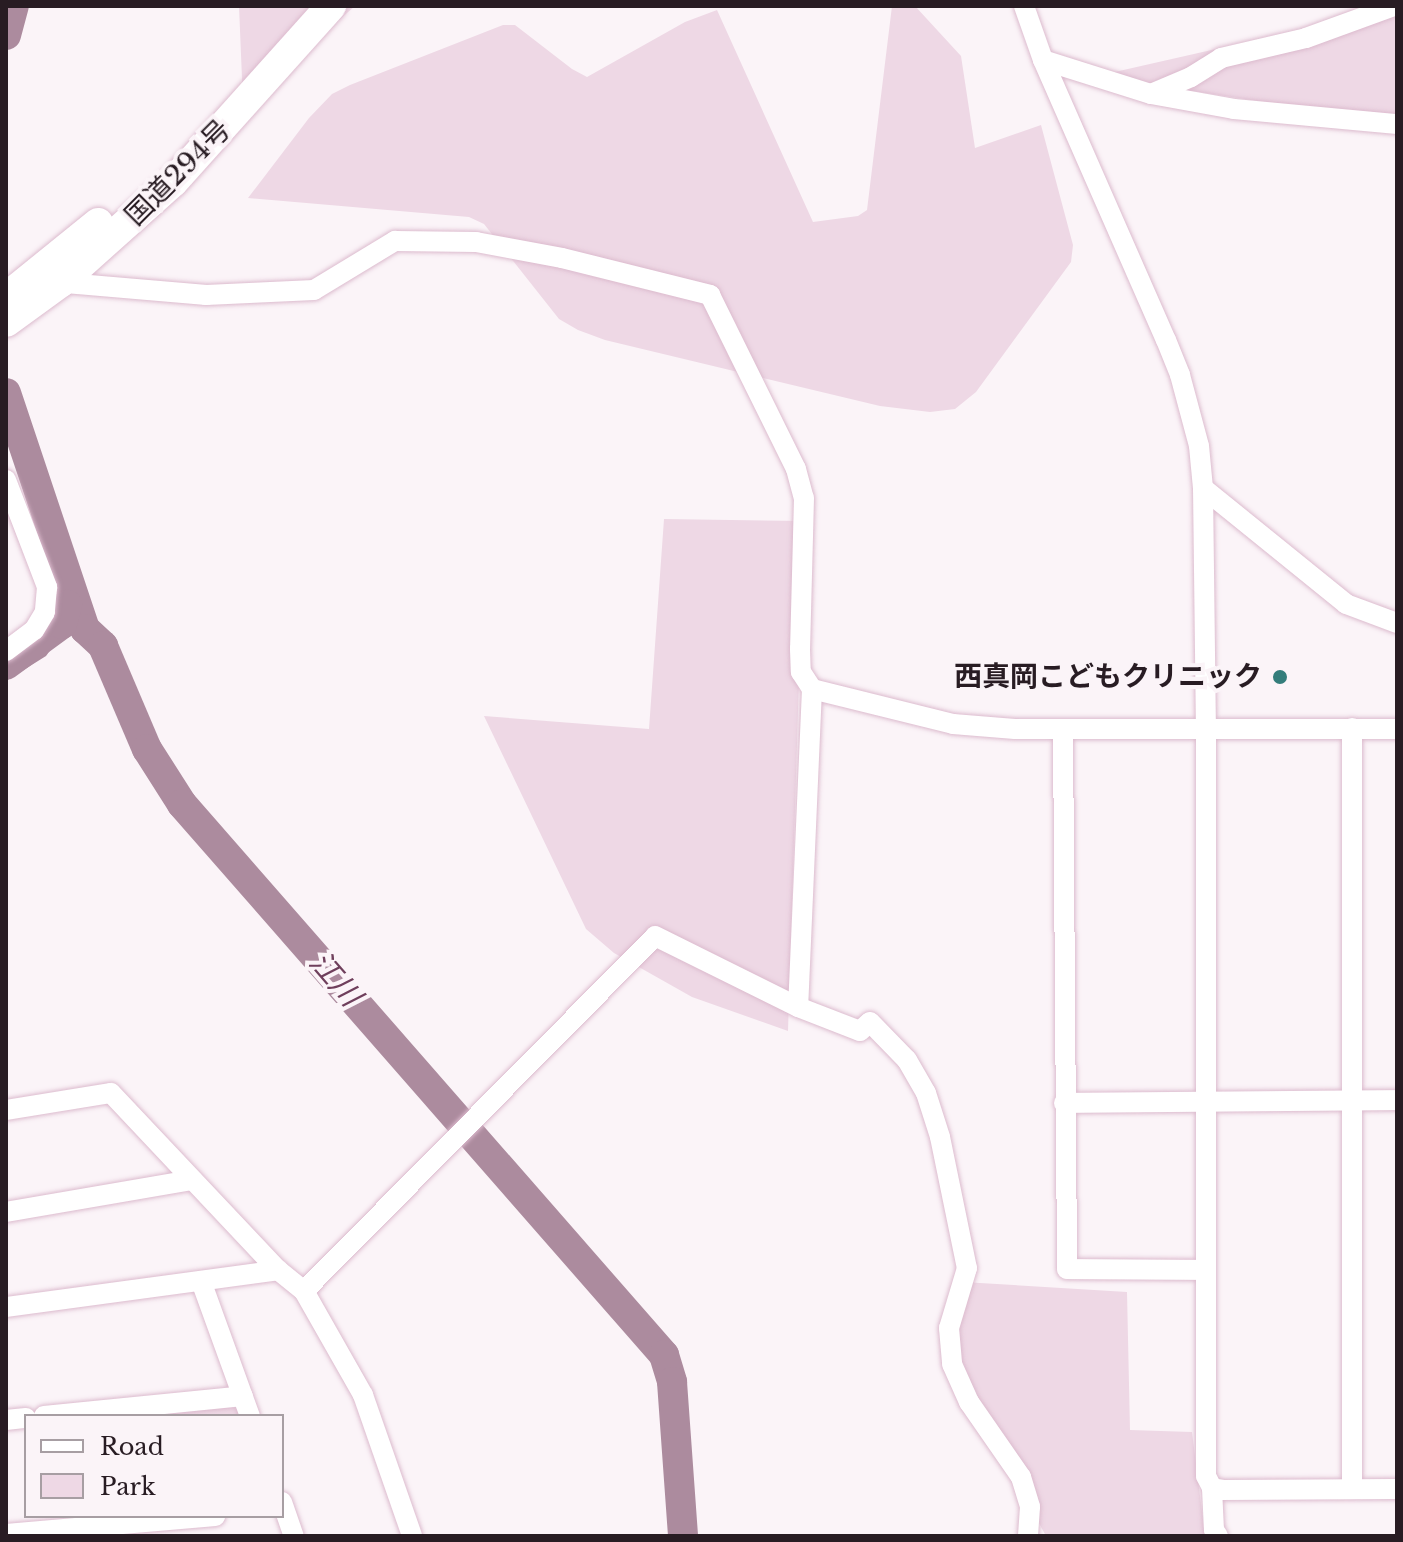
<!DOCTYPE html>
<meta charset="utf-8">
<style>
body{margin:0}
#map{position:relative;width:1403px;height:1542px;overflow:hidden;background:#fbf4f8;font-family:"Libre Baskerville","Noto Sans JP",serif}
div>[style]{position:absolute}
.green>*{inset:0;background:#eed8e5}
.water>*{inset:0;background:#ac8b9e}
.river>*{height:30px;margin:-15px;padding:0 15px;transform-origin:15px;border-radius:15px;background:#ac8b9e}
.roads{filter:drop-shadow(0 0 2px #dcbbce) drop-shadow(0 0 2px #dcbbce)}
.minor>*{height:20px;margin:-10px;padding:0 10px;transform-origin:10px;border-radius:10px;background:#fff}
.highway>*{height:30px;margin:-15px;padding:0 15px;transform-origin:15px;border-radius:15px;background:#fff}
.dots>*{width:22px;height:22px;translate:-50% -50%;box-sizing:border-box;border:4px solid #fbf4f8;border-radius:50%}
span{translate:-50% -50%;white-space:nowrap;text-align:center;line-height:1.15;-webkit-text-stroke:8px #fbf4f8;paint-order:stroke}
.street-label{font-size:28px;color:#281c23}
.poi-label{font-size:28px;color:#281c23;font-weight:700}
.right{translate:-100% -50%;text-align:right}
.water-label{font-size:30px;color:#6f3f5c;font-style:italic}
.frame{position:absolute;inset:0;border:8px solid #281c23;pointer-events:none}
.legend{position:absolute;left:24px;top:1414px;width:260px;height:104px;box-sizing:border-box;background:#fbf4f8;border:2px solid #a79ea3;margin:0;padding:10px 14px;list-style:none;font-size:24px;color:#281c23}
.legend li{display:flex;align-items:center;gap:16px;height:40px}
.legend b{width:40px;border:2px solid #a79ea3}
</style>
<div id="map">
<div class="green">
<i style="clip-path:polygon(239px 6px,355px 6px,243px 103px)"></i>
<i style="clip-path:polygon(892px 6px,915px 6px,961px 56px,975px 148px,1041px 125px,1073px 245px,1071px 262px,976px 392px,955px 409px,930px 412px,880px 406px,605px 340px,578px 330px,559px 319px,484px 224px,469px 217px,248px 198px,309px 118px,332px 94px,350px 85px,503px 25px,515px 25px,572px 69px,587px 77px,685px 22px,717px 10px,813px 222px,858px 216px,867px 210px)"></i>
<i style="clip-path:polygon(1397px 8px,1397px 129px,1297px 107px,1097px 76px)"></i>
<i style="clip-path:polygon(664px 519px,804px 521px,788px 1031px,692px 997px,614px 953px,586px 929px,484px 716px,649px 729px)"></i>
<i style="clip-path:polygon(963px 1282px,1127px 1292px,1130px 1430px,1192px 1432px,1205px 1536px,1046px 1536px,952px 1364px)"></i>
<i style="clip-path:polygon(228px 1405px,242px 1411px,244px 1416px,126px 1416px)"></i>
</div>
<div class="water">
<i style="clip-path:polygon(58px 586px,71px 622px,46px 656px,6px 681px,6px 660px,27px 653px,41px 642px,52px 622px)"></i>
</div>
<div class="river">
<i style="left:6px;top:35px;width:30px;rotate:-75deg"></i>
<i style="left:6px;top:393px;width:249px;rotate:71.5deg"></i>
<i style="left:85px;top:629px;width:25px;rotate:43deg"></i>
<i style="left:103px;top:646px;width:112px;rotate:66.9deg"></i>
<i style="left:147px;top:749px;width:65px;rotate:57.5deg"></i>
<i style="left:182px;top:804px;width:732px;rotate:48.82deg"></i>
<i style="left:664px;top:1355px;width:28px;rotate:73deg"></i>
<i style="left:672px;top:1382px;width:154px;rotate:85.9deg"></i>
<i style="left:6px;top:665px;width:69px;rotate:-36.2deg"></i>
<i style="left:62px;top:624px;width:20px;rotate:-75deg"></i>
</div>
<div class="roads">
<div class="minor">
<i style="left:1024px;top:6px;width:57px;rotate:70.6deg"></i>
<i style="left:1043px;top:60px;width:306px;rotate:66.3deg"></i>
<i style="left:1166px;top:340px;width:38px;rotate:68deg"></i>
<i style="left:1180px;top:375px;width:73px;rotate:75deg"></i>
<i style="left:1199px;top:446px;width:42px;rotate:84.6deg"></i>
<i style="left:1203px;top:488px;width:240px;rotate:89.3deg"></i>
<i style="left:1206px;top:728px;width:748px;rotate:90deg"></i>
<i style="left:1206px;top:1476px;width:13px;rotate:63deg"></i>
<i style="left:1212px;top:1488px;width:11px;rotate:10deg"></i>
<i style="left:1223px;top:1490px;width:174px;rotate:-0.3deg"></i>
<i style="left:1043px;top:60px;width:113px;rotate:17.5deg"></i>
<i style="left:1151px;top:94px;width:84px;rotate:10.2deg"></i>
<i style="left:1234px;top:109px;width:164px;rotate:5.3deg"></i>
<i style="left:1151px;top:94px;width:43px;rotate:-23deg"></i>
<i style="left:1191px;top:77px;width:36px;rotate:-32deg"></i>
<i style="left:1221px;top:58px;width:87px;rotate:-13.2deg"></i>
<i style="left:1306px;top:38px;width:94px;rotate:-20deg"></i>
<i style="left:54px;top:282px;width:153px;rotate:4.9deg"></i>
<i style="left:206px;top:295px;width:108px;rotate:-2.7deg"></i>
<i style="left:314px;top:290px;width:95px;rotate:-31.2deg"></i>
<i style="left:395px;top:241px;width:81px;rotate:0.7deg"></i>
<i style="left:476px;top:242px;width:87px;rotate:10.5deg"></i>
<i style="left:562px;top:258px;width:153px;rotate:14deg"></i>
<i style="left:710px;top:295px;width:194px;rotate:63.7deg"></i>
<i style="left:796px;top:469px;width:30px;rotate:75deg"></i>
<i style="left:804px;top:498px;width:151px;rotate:91.5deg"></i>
<i style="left:800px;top:649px;width:23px;rotate:88deg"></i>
<i style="left:801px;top:672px;width:20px;rotate:57deg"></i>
<i style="left:812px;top:689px;width:318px;rotate:92.5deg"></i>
<i style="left:6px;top:480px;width:115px;rotate:69deg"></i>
<i style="left:47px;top:587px;width:25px;rotate:95deg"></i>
<i style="left:45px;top:612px;width:21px;rotate:121deg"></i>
<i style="left:34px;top:630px;width:35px;rotate:143deg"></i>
<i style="left:1203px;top:488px;width:184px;rotate:39deg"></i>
<i style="left:1346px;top:604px;width:54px;rotate:20.4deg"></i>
<i style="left:812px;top:689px;width:145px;rotate:13.9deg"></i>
<i style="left:953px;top:724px;width:62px;rotate:4.6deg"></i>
<i style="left:1015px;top:729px;width:382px"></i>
<i style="left:1063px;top:730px;width:539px;rotate:89.57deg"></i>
<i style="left:1067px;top:1269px;width:139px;rotate:0.4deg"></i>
<i style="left:1064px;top:1103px;width:333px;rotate:-0.5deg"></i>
<i style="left:6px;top:1110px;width:106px;rotate:-9.2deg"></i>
<i style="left:111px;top:1093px;width:243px;rotate:46.7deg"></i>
<i style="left:278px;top:1270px;width:33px;rotate:39deg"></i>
<i style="left:304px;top:1291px;width:120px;rotate:60.4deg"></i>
<i style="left:363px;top:1395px;width:149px;rotate:70.8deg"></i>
<i style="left:6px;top:1212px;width:188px;rotate:-9.8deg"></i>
<i style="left:201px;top:1281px;width:144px;rotate:70.1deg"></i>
<i style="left:304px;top:1291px;width:499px;rotate:-45.3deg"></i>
<i style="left:655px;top:936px;width:160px;rotate:26.4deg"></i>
<i style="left:798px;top:1007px;width:66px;rotate:21.2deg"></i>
<i style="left:860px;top:1031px;width:13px;rotate:-42deg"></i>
<i style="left:870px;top:1022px;width:53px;rotate:45.8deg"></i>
<i style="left:907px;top:1060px;width:38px;rotate:60deg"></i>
<i style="left:926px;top:1093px;width:46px;rotate:72.3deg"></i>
<i style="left:940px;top:1137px;width:134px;rotate:78.4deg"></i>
<i style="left:967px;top:1268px;width:63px;rotate:106.7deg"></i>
<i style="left:949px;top:1328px;width:36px;rotate:85deg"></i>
<i style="left:952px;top:1364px;width:42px;rotate:65.9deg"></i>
<i style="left:969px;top:1402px;width:91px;rotate:55.3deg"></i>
<i style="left:1021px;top:1477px;width:31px;rotate:73deg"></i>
<i style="left:1030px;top:1507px;width:29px;rotate:94deg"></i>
<i style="left:6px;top:1307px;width:275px;rotate:-7.7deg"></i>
<i style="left:44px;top:1416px;width:200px;rotate:-5.7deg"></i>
<i style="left:6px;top:1420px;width:20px;rotate:-6deg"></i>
<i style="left:1212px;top:1488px;width:42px;rotate:87.3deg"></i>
<i style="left:1214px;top:1530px;width:7px;rotate:56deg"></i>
<i style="left:1352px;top:1489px;width:761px;rotate:-90deg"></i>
<i style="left:282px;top:1502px;width:36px;rotate:71deg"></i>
<i style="left:6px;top:1534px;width:210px;rotate:-4.9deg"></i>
</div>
<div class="highway">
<i style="left:8px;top:296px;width:116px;rotate:-39deg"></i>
<i style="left:6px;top:322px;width:68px;rotate:-36deg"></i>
<i style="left:61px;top:282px;width:150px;rotate:-41.8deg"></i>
<i style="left:173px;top:182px;width:237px;rotate:-48.1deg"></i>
</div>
</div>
<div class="dots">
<i style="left:1280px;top:677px;background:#347d7b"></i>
</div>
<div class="street-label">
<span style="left:178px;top:173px;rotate:-45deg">国道294号</span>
</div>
<div class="poi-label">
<span class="right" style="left:1262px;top:677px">西真岡こどもクリニック</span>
</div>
<div class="water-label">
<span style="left:335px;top:979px;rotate:49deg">江川</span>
</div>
<div class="frame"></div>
<ul class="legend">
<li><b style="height:10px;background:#fff"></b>Road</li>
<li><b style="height:22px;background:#eed8e5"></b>Park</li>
</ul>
</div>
